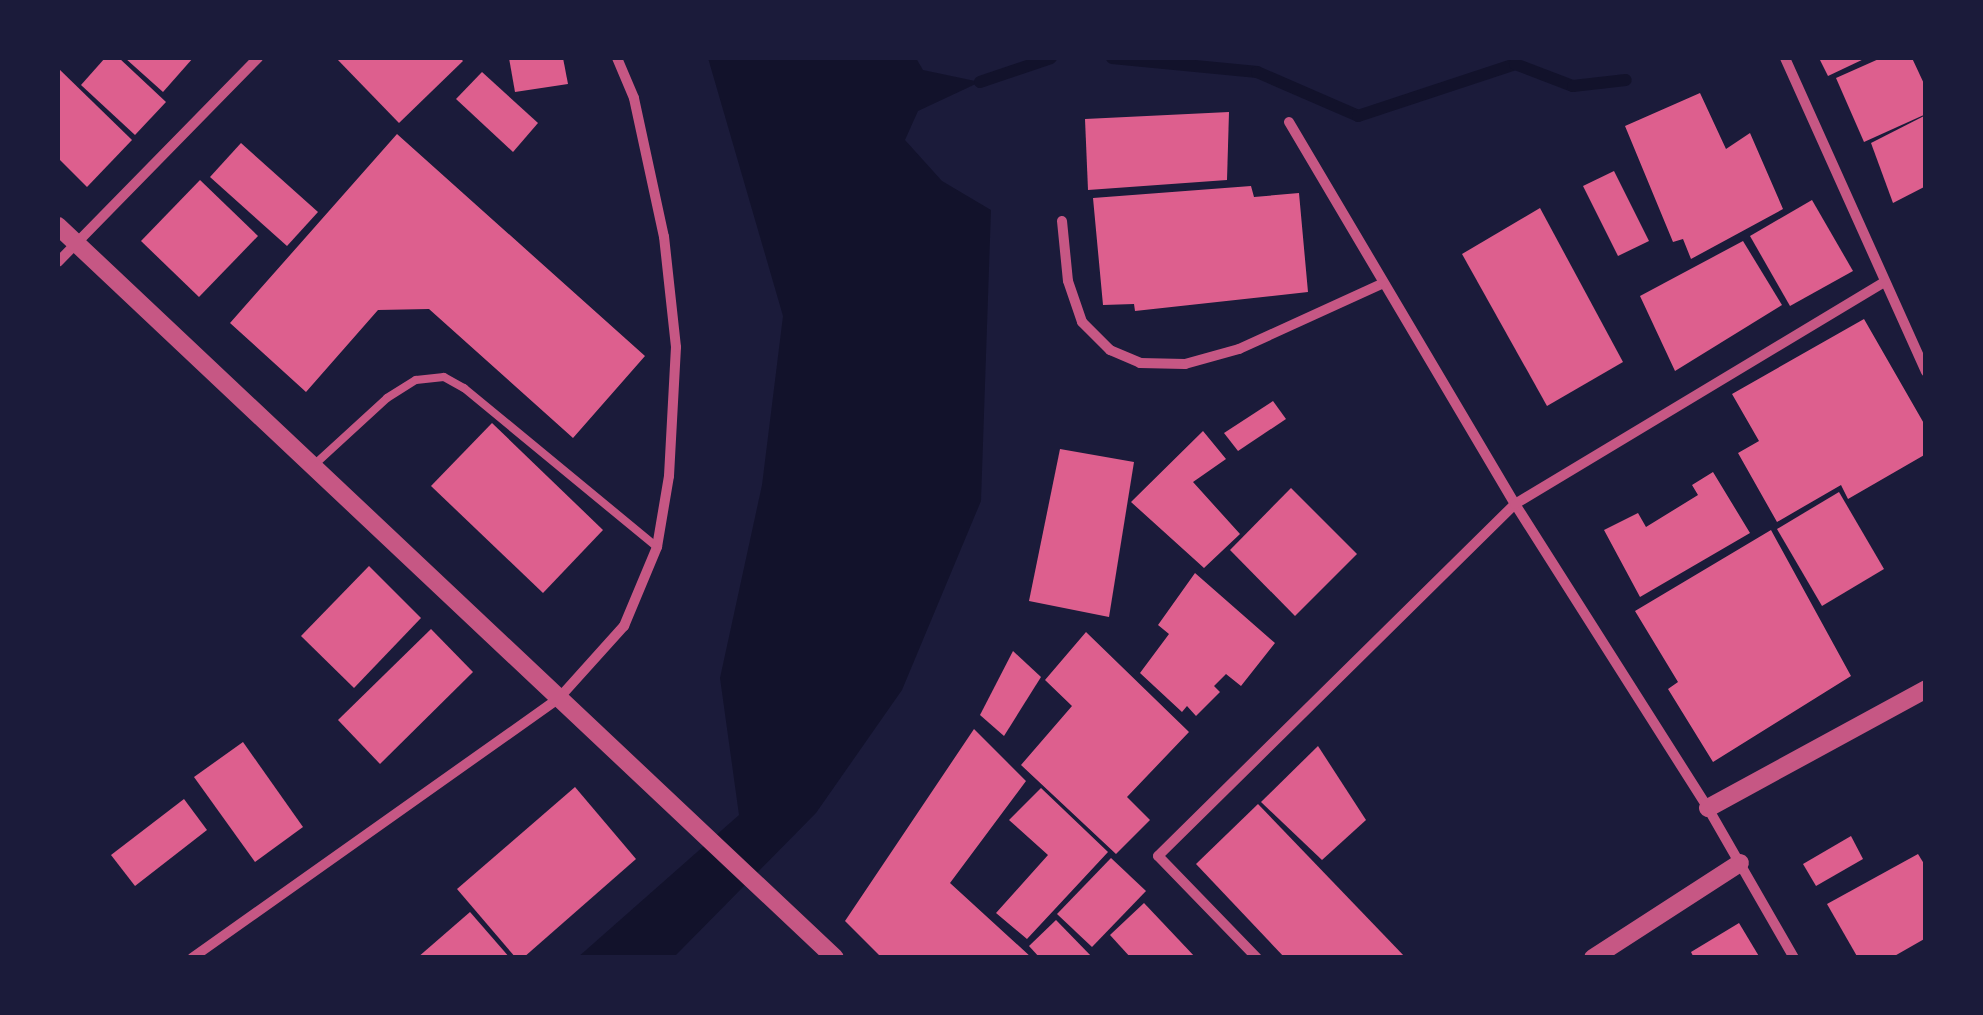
<!DOCTYPE html>
<style>
body{margin:0}
#map{position:relative;width:1983px;height:1015px;overflow:hidden;background:#1b1b3a;font-family:Figtree,sans-serif}
div>[style]{position:absolute}
.water>*{inset:0;background:#12122b}
.stream>*{height:12px;margin:-6px;padding:0 6px;transform-origin:6px;border-radius:6px;background:#12122b}
.building>*{inset:0;background:#dd5f8e}
.service>*{height:8px;margin:-4px;padding:0 4px;transform-origin:4px;border-radius:4px;background:#c65784}
.minor>*{height:10px;margin:-5px;padding:0 5px;transform-origin:5px;border-radius:5px;background:#c65784}
.tertiary>*{height:18px;margin:-9px;padding:0 9px;transform-origin:9px;border-radius:9px;background:#c65784}
span{translate:-50% -50%;white-space:nowrap;text-align:center;line-height:1.15;-webkit-text-stroke:8px #1b1b3a;paint-order:stroke}
.frame{position:absolute;inset:0;border:60px solid #1b1b3a;pointer-events:none}
</style>
<div id="map">
<div class="water">
<i style="clip-path:polygon(708px 58px,916px 58px,923px 70px,980px 82px,918px 111px,905px 140px,942px 181px,991px 210px,981px 501px,902px 690px,816px 813px,674px 957px,577px 958px,739px 815px,720px 678px,762px 485px,783px 316px)"></i>
</div>
<div class="stream">
<i style="left:1112px;top:58px;width:146px;rotate:5.5deg"></i>
<i style="left:1257px;top:72px;width:110px;rotate:23.5deg"></i>
<i style="left:1358px;top:116px;width:165px;rotate:-18.3deg"></i>
<i style="left:1515px;top:64px;width:62px;rotate:20.8deg"></i>
<i style="left:1573px;top:86px;width:53px;rotate:-6.5deg"></i>
<i style="left:980px;top:82px;width:75px;rotate:-18.7deg"></i>
</div>
<div class="building">
<i style="clip-path:polygon(105px 58px,119px 58px,166px 102px,135px 135px,81px 85px)"></i>
<i style="clip-path:polygon(125px 58px,193px 58px,163px 92px)"></i>
<i style="clip-path:polygon(336px 58px,460px 58px,463px 61px,399px 123px)"></i>
<i style="clip-path:polygon(509px 58px,563px 58px,568px 84px,515px 92px)"></i>
<i style="clip-path:polygon(1819px 58px,1866px 58px,1828px 76px)"></i>
<i style="clip-path:polygon(1881px 58px,1912px 58px,1926px 88px,1926px 114px,1864px 142px,1836px 78px)"></i>
<i style="clip-path:polygon(58px 68px,132px 140px,87px 187px,58px 158px)"></i>
<i style="clip-path:polygon(482px 72px,538px 123px,513px 152px,456px 99px)"></i>
<i style="clip-path:polygon(1700px 93px,1726px 149px,1750px 133px,1783px 209px,1691px 259px,1683px 239px,1673px 242px,1625px 126px)"></i>
<i style="clip-path:polygon(1229px 112px,1227px 180px,1088px 190px,1085px 119px)"></i>
<i style="clip-path:polygon(1926px 115px,1926px 186px,1893px 203px,1871px 143px)"></i>
<i style="clip-path:polygon(397px 134px,645px 356px,573px 438px,429px 309px,378px 310px,306px 392px,230px 323px)"></i>
<i style="clip-path:polygon(241px 143px,318px 212px,287px 246px,210px 177px)"></i>
<i style="clip-path:polygon(1614px 171px,1649px 241px,1618px 256px,1583px 186px)"></i>
<i style="clip-path:polygon(200px 180px,258px 236px,199px 297px,141px 241px)"></i>
<i style="clip-path:polygon(1251px 186px,1254px 197px,1299px 193px,1308px 292px,1135px 311px,1134px 304px,1103px 305px,1093px 198px)"></i>
<i style="clip-path:polygon(1812px 200px,1853px 271px,1790px 306px,1750px 236px)"></i>
<i style="clip-path:polygon(1540px 208px,1623px 362px,1547px 406px,1462px 254px)"></i>
<i style="clip-path:polygon(1743px 241px,1782px 305px,1675px 371px,1640px 296px)"></i>
<i style="clip-path:polygon(1864px 319px,1926px 427px,1926px 454px,1848px 499px,1841px 485px,1777px 522px,1738px 453px,1759px 441px,1732px 394px)"></i>
<i style="clip-path:polygon(1273px 401px,1286px 419px,1238px 451px,1224px 433px)"></i>
<i style="clip-path:polygon(492px 423px,603px 530px,543px 593px,431px 486px)"></i>
<i style="clip-path:polygon(1203px 431px,1226px 459px,1193px 482px,1240px 534px,1204px 568px,1131px 502px)"></i>
<i style="clip-path:polygon(1060px 449px,1134px 462px,1109px 617px,1029px 601px)"></i>
<i style="clip-path:polygon(1713px 472px,1750px 533px,1640px 597px,1604px 530px,1638px 513px,1646px 527px,1698px 495px,1692px 485px)"></i>
<i style="clip-path:polygon(1291px 488px,1357px 554px,1295px 616px,1230px 550px)"></i>
<i style="clip-path:polygon(1839px 492px,1884px 569px,1822px 606px,1777px 529px)"></i>
<i style="clip-path:polygon(1771px 530px,1851px 676px,1713px 762px,1668px 689px,1678px 682px,1635px 611px)"></i>
<i style="clip-path:polygon(369px 566px,421px 618px,354px 688px,301px 636px)"></i>
<i style="clip-path:polygon(1195px 573px,1275px 643px,1241px 686px,1226px 674px,1214px 686px,1220px 692px,1196px 716px,1187px 706px,1182px 712px,1140px 673px,1169px 634px,1158px 625px)"></i>
<i style="clip-path:polygon(431px 629px,473px 672px,380px 764px,338px 720px)"></i>
<i style="clip-path:polygon(1086px 632px,1189px 732px,1127px 797px,1150px 820px,1116px 854px,1021px 765px,1072px 706px,1045px 680px)"></i>
<i style="clip-path:polygon(1013px 651px,1041px 677px,1004px 736px,980px 715px)"></i>
<i style="clip-path:polygon(974px 729px,1026px 781px,950px 883px,1032px 958px,882px 958px,845px 921px)"></i>
<i style="clip-path:polygon(243px 742px,303px 827px,255px 862px,194px 777px)"></i>
<i style="clip-path:polygon(1318px 746px,1366px 820px,1322px 860px,1261px 802px)"></i>
<i style="clip-path:polygon(575px 787px,636px 859px,523px 958px,516px 958px,457px 889px)"></i>
<i style="clip-path:polygon(1041px 788px,1108px 852px,1027px 939px,996px 913px,1048px 855px,1009px 820px)"></i>
<i style="clip-path:polygon(184px 799px,207px 830px,135px 886px,111px 855px)"></i>
<i style="clip-path:polygon(1258px 804px,1406px 958px,1285px 958px,1196px 864px)"></i>
<i style="clip-path:polygon(1851px 836px,1863px 859px,1816px 886px,1803px 864px)"></i>
<i style="clip-path:polygon(1918px 854px,1926px 867px,1926px 938px,1891px 958px,1858px 958px,1827px 904px)"></i>
<i style="clip-path:polygon(1111px 858px,1146px 891px,1092px 947px,1057px 914px)"></i>
<i style="clip-path:polygon(1144px 903px,1196px 958px,1131px 958px,1110px 935px)"></i>
<i style="clip-path:polygon(470px 912px,510px 958px,417px 958px)"></i>
<i style="clip-path:polygon(1056px 920px,1093px 958px,1040px 958px,1029px 946px)"></i>
<i style="clip-path:polygon(1739px 923px,1760px 958px,1694px 958px,1691px 952px)"></i>
</div>
<div class="service">
<i style="left:314px;top:465px;width:99px;rotate:-42.5deg"></i>
<i style="left:387px;top:398px;width:34px;rotate:-32deg"></i>
<i style="left:416px;top:380px;width:28px;rotate:-6deg"></i>
<i style="left:444px;top:377px;width:23px;rotate:29deg"></i>
<i style="left:464px;top:388px;width:250px;rotate:39.5deg"></i>
</div>
<div class="minor">
<i style="left:1785px;top:58px;width:344px;rotate:65.8deg"></i>
<i style="left:1289px;top:122px;width:444px;rotate:59.4deg"></i>
<i style="left:1515px;top:504px;width:354px;rotate:57.6deg"></i>
<i style="left:1705px;top:803px;width:179px;rotate:60.1deg"></i>
<i style="left:1062px;top:221px;width:60px;rotate:84.3deg"></i>
<i style="left:1068px;top:281px;width:43px;rotate:71.1deg"></i>
<i style="left:1082px;top:322px;width:40px;rotate:45deg"></i>
<i style="left:1110px;top:350px;width:33px;rotate:23deg"></i>
<i style="left:1140px;top:363px;width:45px;rotate:1.3deg"></i>
<i style="left:1185px;top:364px;width:56px;rotate:-15.5deg"></i>
<i style="left:1239px;top:349px;width:159px;rotate:-24.5deg"></i>
<i style="left:58px;top:262px;width:286px;rotate:-45.6deg"></i>
<i style="left:192px;top:958px;width:451px;rotate:-35.3deg"></i>
<i style="left:560px;top:697px;width:96px;rotate:-48deg"></i>
<i style="left:624px;top:626px;width:86px;rotate:-67.3deg"></i>
<i style="left:657px;top:547px;width:72px;rotate:-80.4deg"></i>
<i style="left:669px;top:476px;width:129px;rotate:-86.9deg"></i>
<i style="left:676px;top:347px;width:111px;rotate:-96.2deg"></i>
<i style="left:664px;top:237px;width:142px;rotate:-102.2deg"></i>
<i style="left:634px;top:98px;width:43px;rotate:-113deg"></i>
<i style="left:1257px;top:958px;width:142px;rotate:-134.1deg"></i>
<i style="left:1158px;top:856px;width:501px;rotate:-44.6deg"></i>
<i style="left:1515px;top:504px;width:431px;rotate:-31deg"></i>
</div>
<div class="tertiary">
<i style="left:58px;top:226px;width:1067px;rotate:43.29deg"></i>
<i style="left:1708px;top:808px;width:248px;rotate:-28.6deg"></i>
<i style="left:1593px;top:958px;width:175px;rotate:-32.9deg"></i>
</div>
<div class="frame"></div>
</div>
